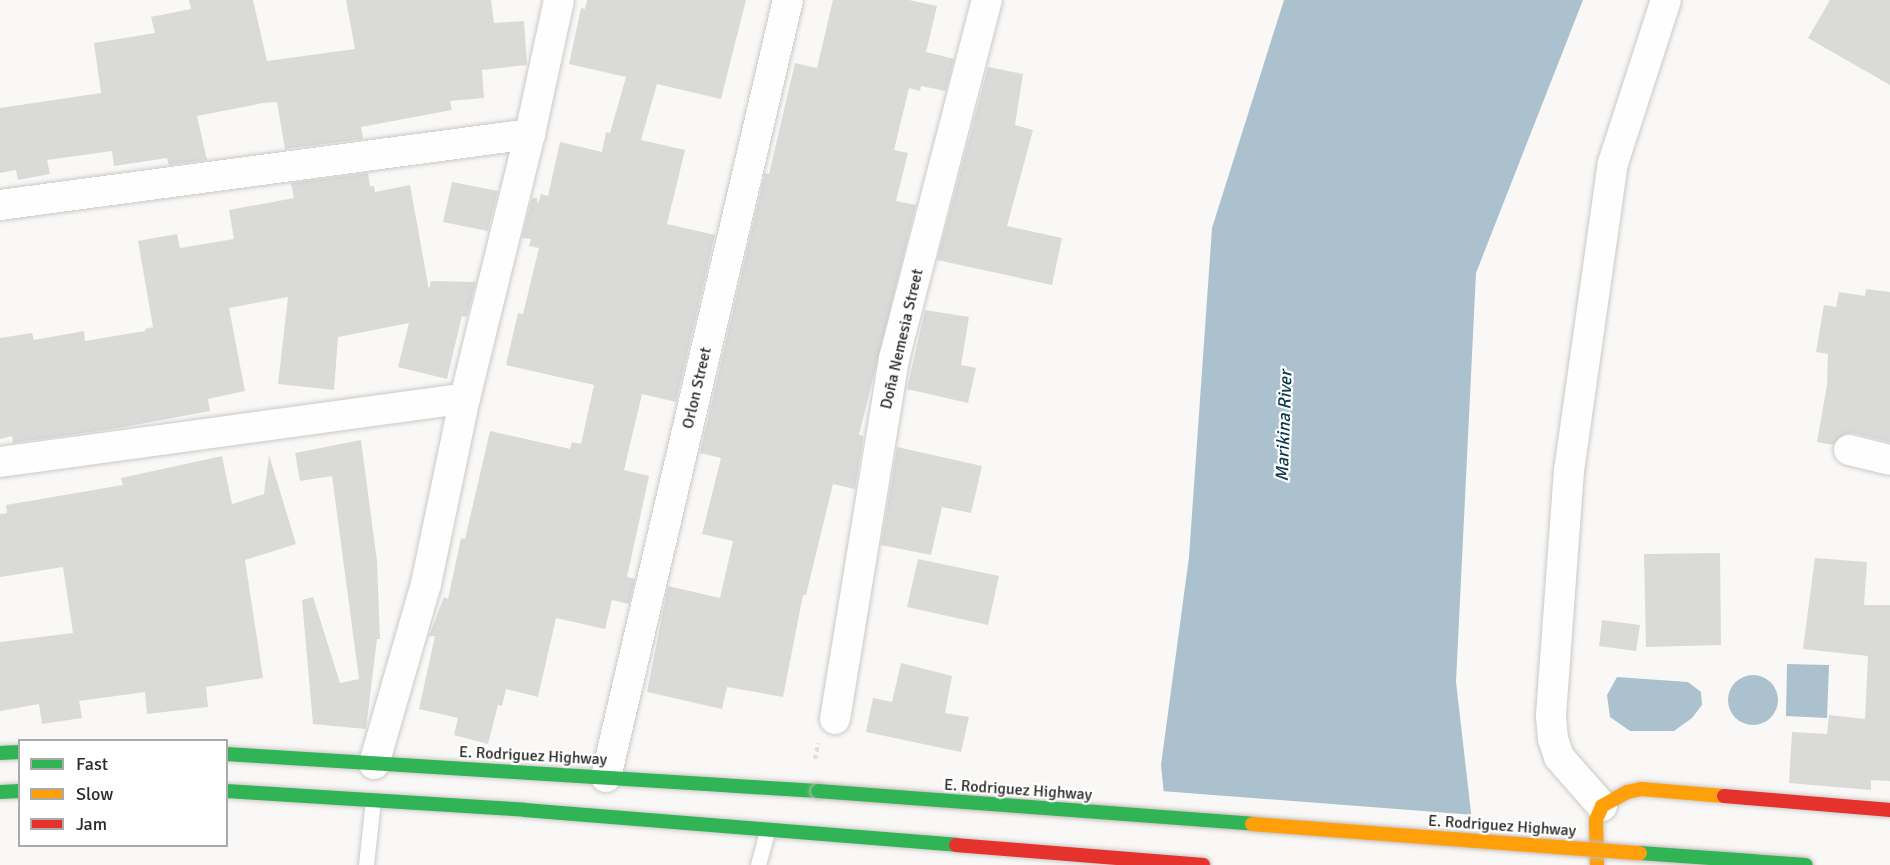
<!DOCTYPE html>
<meta charset="utf-8">
<style>
body{margin:0}
#map{position:relative;width:1890px;height:865px;overflow:hidden;background:#f9f8f6;font-family:Signika,sans-serif}
div>[style]{position:absolute}
.water>*{inset:0;background:#abc1cd}
.round{border-radius:50%}
.pier>*{inset:0;background:#f9f8f6}
.building>*{inset:0;background:#dadad8}
.path>*{height:4px;margin-top:-2px;transform-origin:0;background:repeating-linear-gradient(90deg,#e0dfdf 0 4.5px,transparent 0 7.5px)}
.roads{filter:drop-shadow(0 0 2px #cac9c8) drop-shadow(0 0 2px #cac9c8)}
.lane>*{height:15px;margin:-7.5px;padding:0 7.5px;transform-origin:7.5px;border-radius:7.5px;background:#fefefe}
.street>*{height:30px;margin:-15px;padding:0 15px;transform-origin:15px;border-radius:15px;background:#fefefe}
.fast>*{height:14px;margin:-7px;padding:0 7px;transform-origin:7px;border-radius:7px;background:#30b455}
.slow>*{height:14px;margin:-7px;padding:0 7px;transform-origin:7px;border-radius:7px;background:#ff9f0a}
.jam>*{height:14px;margin:-7px;padding:0 7px;transform-origin:7px;border-radius:7px;background:#e5322d}
.bridges{filter:drop-shadow(0 0 2px #c4bab5) drop-shadow(0 0 2px #c4bab5)}
.fast-bridge>*{height:14px;margin:-7px;padding:0 7px;transform-origin:7px;border-radius:7px;background:#30b455}
.slow-bridge>*{height:14px;margin:-7px;padding:0 7px;transform-origin:7px;border-radius:7px;background:#ff9f0a}
span{translate:-50% -50%;white-space:nowrap;text-align:center;line-height:1.15;-webkit-text-stroke:4.5px #fff;paint-order:stroke}
.street-label{font-size:16px;color:#2c2b2a}
.water-label{font-size:18px;color:#0b394d;font-style:italic}
.legend{position:absolute;left:18px;top:739px;width:210px;height:108px;box-sizing:border-box;background:#fff;border:2px solid #abaaaa;margin:0;padding:8px 10px;list-style:none;font-size:18px;color:#2c2b2a}
.legend li{display:flex;align-items:center;gap:12px;height:30px}
.legend b{width:30px;border:2px solid #abaaaa}
</style>
<div id="map">
<div class="water">
<i style="clip-path:polygon(1284px 0,1583px 0,1476px 273px,1456px 682px,1477px 865px,1171px 865px,1161px 765px,1189px 557px,1212px 228px)"></i>
<i style="clip-path:polygon(1787px 664px,1829px 665px,1827px 718px,1786px 716px)"></i>
<i class="round" style="left:1728px;top:675px;width:50px;height:50px"></i>
<i style="clip-path:polygon(1617px 677px,1688px 682px,1701px 692px,1702px 705px,1692px 718px,1674px 731px,1630px 731px,1610px 717px,1607px 695px)"></i>
</div>
<div class="pier">
<i style="clip-path:polygon(1161px 791px,1475px 815px,1480px 865px,1168px 865px)"></i>
</div>
<div class="building">
<i style="clip-path:polygon(189px 0,253px 0,267px 61px,355px 49px,346px 0,491px 0,494px 23px,524px 21px,527px 65px,482px 70px,484px 98px,450px 101px,452px 110px,361px 127px,363px 139px,285px 149px,277px 102px,263px 103px,197px 116px,207px 160px,169px 165px,167px 158px,114px 166px,112px 151px,47px 160px,50px 174px,18px 180px,16px 170px,0 173px,0 108px,101px 93px,94px 43px,155px 33px,151px 17px,191px 9px)"></i>
<i style="clip-path:polygon(587px 0,746px 0,721px 99px,657px 84px,641px 140px,685px 150px,667px 224px,715px 235px,676px 402px,642px 394px,624px 470px,649px 476px,627px 577px,635px 579px,629px 604px,612px 600px,605px 629px,556px 618px,538px 697px,506px 689px,502px 706px,498px 705px,488px 744px,454px 735px,458px 718px,419px 709px,435px 636px,429px 636px,444px 597px,448px 599px,461px 538px,465px 539px,490px 431px,570px 449px,572px 442px,581px 444px,594px 385px,506px 365px,518px 313px,523px 314px,539px 248px,529px 246px,531px 239px,522px 238px,532px 198px,537px 198px,538px 204px,541px 194px,548px 196px,560px 142px,602px 152px,606px 132px,610px 133px,626px 77px,569px 64px,581px 8px,585px 9px)"></i>
<i style="clip-path:polygon(833px 0,909px 0,937px 6px,926px 52px,954px 59px,946px 91px,921px 86px,920px 91px,909px 88px,894px 150px,908px 153px,896px 201px,916px 205px,859px 435px,863px 436px,863px 440px,855px 489px,833px 484px,806px 595px,803px 595px,783px 697px,727px 687px,722px 709px,647px 692px,668px 586px,720px 598px,733px 541px,702px 534px,721px 458px,700px 453px,765px 173px,769px 174px,795px 63px,817px 68px)"></i>
<i style="clip-path:polygon(1830px 0,1890px 0,1890px 85px,1808px 38px)"></i>
<i style="clip-path:polygon(988px 67px,1023px 74px,1015px 125px,1033px 130px,1007px 226px,1062px 238px,1052px 285px,937px 260px)"></i>
<i style="clip-path:polygon(368px 173px,370px 186px,374px 186px,375px 192px,410px 185px,429px 290px,431px 281px,476px 282px,467px 317px,462px 316px,447px 379px,398px 367px,409px 323px,338px 337px,334px 390px,278px 384px,288px 297px,229px 308px,245px 391px,208px 399px,210px 411px,119px 428px,13px 443px,12px 436px,0 439px,0 338px,32px 333px,34px 340px,84px 331px,85px 341px,145px 331px,145px 329px,153px 327px,138px 241px,177px 234px,180px 248px,234px 239px,229px 210px,294px 198px,291px 183px)"></i>
<i style="clip-path:polygon(452px 182px,498px 191px,488px 231px,443px 222px)"></i>
<i style="clip-path:polygon(1866px 289px,1890px 292px,1890px 442px,1852px 433px,1844px 434px,1833px 445px,1817px 442px,1827px 385px,1828px 354px,1816px 352px,1824px 305px,1836px 307px,1839px 292px,1865px 296px)"></i>
<i style="clip-path:polygon(925px 310px,969px 317px,961px 365px,976px 368px,968px 403px,907px 389px)"></i>
<i style="clip-path:polygon(361px 440px,377px 561px,380px 639px,377px 639px,366px 729px,313px 724px,302px 600px,313px 597px,340px 683px,359px 679px,332px 476px,300px 481px,295px 453px)"></i>
<i style="clip-path:polygon(897px 447px,982px 466px,971px 513px,942px 507px,931px 555px,881px 545px)"></i>
<i style="clip-path:polygon(269px 455px,296px 544px,245px 560px,263px 678px,206px 687px,208px 707px,147px 714px,145px 692px,79px 701px,82px 718px,42px 724px,39px 704px,0 711px,0 642px,73px 633px,63px 567px,0 577px,0 514px,7px 513px,6px 505px,123px 485px,121px 478px,222px 456px,232px 504px,264px 494px)"></i>
<i style="clip-path:polygon(1720px 553px,1721px 645px,1646px 647px,1644px 554px)"></i>
<i style="clip-path:polygon(1815px 558px,1867px 562px,1864px 605px,1890px 605px,1890px 781px,1871px 780px,1871px 790px,1789px 783px,1792px 732px,1827px 734px,1829px 715px,1865px 719px,1868px 656px,1803px 649px)"></i>
<i style="clip-path:polygon(918px 559px,999px 576px,988px 625px,907px 607px)"></i>
<i style="clip-path:polygon(1602px 620px,1640px 625px,1636px 651px,1599px 646px)"></i>
<i style="clip-path:polygon(901px 663px,952px 676px,945px 713px,969px 717px,961px 752px,866px 732px,873px 698px,892px 702px)"></i>
</div>
<div class="path">
<i style="left:815px;top:759px;width:16px;rotate:-79deg"></i>
</div>
<div class="roads">
<div class="lane">
<i style="left:366px;top:865px;width:65px;rotate:-83.9deg"></i>
<i style="left:758px;top:865px;width:34px;rotate:-75deg"></i>
</div>
<div class="street">
<i style="left:0;top:205px;width:535px;rotate:-7.63deg"></i>
<i style="left:1849px;top:450px;width:42px;rotate:13.7deg"></i>
<i style="left:0;top:462px;width:469px;rotate:-7.8deg"></i>
<i style="left:835px;top:719px;width:365px;rotate:-80.7deg"></i>
<i style="left:894px;top:359px;width:371px;rotate:-75.5deg"></i>
<i style="left:374px;top:764px;width:187px;rotate:-73.9deg"></i>
<i style="left:426px;top:584px;width:190px;rotate:-78.2deg"></i>
<i style="left:465px;top:398px;width:272px;rotate:-76.2deg"></i>
<i style="left:530px;top:134px;width:137px;rotate:-77.8deg"></i>
<i style="left:606px;top:777px;width:798px;rotate:-76.82deg"></i>
<i style="left:1602px;top:806px;width:65px;rotate:-131.3deg"></i>
<i style="left:1559px;top:757px;width:19px;rotate:-108deg"></i>
<i style="left:1553px;top:739px;width:24px;rotate:-95deg"></i>
<i style="left:1551px;top:715px;width:245px;rotate:-85.8deg"></i>
<i style="left:1569px;top:471px;width:311px;rotate:-81.9deg"></i>
<i style="left:1613px;top:163px;width:171px;rotate:-72deg"></i>
</div>
<div class="fast">
<i style="left:0;top:753px;width:20px;rotate:-3deg"></i>
<i style="left:226px;top:754px;width:593px;rotate:3.58deg"></i>
<i style="left:226px;top:791px;width:300px;rotate:3.6deg"></i>
<i style="left:525px;top:810px;width:432px;rotate:4.6deg"></i>
<i style="left:0;top:792px;width:20px;rotate:-3deg"></i>
</div>
<div class="slow">
<i style="left:1597px;top:865px;width:45px;rotate:-91.3deg"></i>
<i style="left:1596px;top:820px;width:15px;rotate:-67deg"></i>
<i style="left:1602px;top:806px;width:29px;rotate:-29deg"></i>
<i style="left:1627px;top:792px;width:14px;rotate:-12deg"></i>
<i style="left:1641px;top:789px;width:83px;rotate:4.8deg"></i>
</div>
<div class="jam">
<i style="left:1724px;top:796px;width:167px;rotate:4.8deg"></i>
<i style="left:956px;top:845px;width:248px;rotate:4.6deg"></i>
</div>
</div>
<div class="bridges">
<div class="fast-bridge">
<i style="left:818px;top:791px;width:435px;rotate:4.3deg"></i>
<i style="left:1640px;top:853px;width:166px;rotate:4.1deg"></i>
</div>
<div class="slow-bridge">
<i style="left:1252px;top:824px;width:389px;rotate:4.3deg"></i>
</div>
</div>
<div class="street-label">
<span style="left:902px;top:339px;rotate:-77deg">Doña Nemesia Street</span>
<span style="left:697px;top:388px;rotate:-77deg">Orlon Street</span>
<span style="left:533px;top:756px;rotate:3deg">E. Rodriguez Highway</span>
<span style="left:1018px;top:790px;rotate:4deg">E. Rodriguez Highway</span>
<span style="left:1502px;top:826px;rotate:4deg">E. Rodriguez Highway</span>
</div>
<div class="water-label">
<span style="left:1284px;top:426px;rotate:-88deg">Marikina River</span>
</div>
<ul class="legend">
<li><b style="height:8px;background:#30b455"></b>Fast</li>
<li><b style="height:8px;background:#ff9f0a"></b>Slow</li>
<li><b style="height:8px;background:#e5322d"></b>Jam</li>
</ul>
</div>
